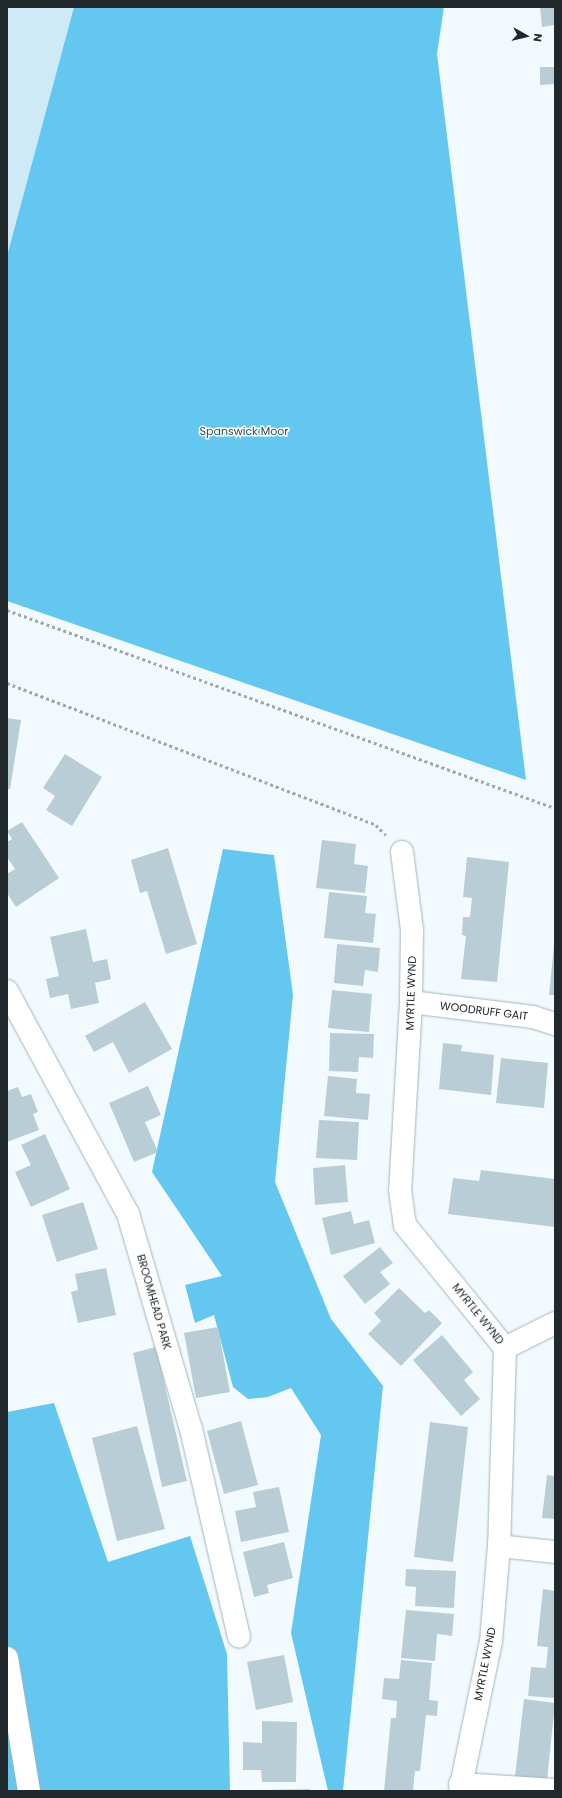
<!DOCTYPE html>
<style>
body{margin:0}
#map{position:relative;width:562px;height:1798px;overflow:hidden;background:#f2fafe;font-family:Poppins,sans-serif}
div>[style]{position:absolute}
.green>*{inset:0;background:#ceeaf7}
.forest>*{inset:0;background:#64c7ef}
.building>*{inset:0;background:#b9cdd6}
.path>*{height:2.5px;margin-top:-1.25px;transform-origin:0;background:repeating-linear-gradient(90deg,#a0a8ac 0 3px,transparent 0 6px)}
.roads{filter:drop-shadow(0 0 1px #a2b5be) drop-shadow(0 0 1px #a2b5be)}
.minor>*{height:22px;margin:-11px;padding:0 11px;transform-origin:11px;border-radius:11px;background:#fff}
span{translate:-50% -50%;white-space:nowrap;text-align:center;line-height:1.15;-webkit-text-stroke:3px #fff;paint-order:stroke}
.park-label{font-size:11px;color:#234e5f}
.street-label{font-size:11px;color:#21292c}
.frame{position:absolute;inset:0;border:8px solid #21292c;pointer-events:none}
.north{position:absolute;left:506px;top:16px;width:40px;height:40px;-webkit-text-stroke:3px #fff;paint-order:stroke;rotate:98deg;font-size:11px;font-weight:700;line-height:16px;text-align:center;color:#21292c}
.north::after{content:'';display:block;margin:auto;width:14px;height:18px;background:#21292c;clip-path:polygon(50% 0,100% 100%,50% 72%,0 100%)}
</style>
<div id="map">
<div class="green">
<i style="clip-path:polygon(7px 7px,74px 7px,7px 256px)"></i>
</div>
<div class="forest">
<i style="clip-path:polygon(74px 7px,444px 7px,437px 54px,526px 780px,7px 601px,7px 256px)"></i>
<i style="clip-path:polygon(223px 849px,274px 855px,293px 995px,275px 1182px,331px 1319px,383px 1386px,343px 1791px,328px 1791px,291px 1633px,321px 1435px,291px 1388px,268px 1397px,248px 1399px,233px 1387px,214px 1315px,195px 1323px,185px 1285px,222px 1276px,152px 1172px)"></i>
<i style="clip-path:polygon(54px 1403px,108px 1562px,190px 1536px,227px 1654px,230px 1791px,7px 1791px,7px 1412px)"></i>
</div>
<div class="building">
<i style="clip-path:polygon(540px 7px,555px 7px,555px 25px,542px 27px)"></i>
<i style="clip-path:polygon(540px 67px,555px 67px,555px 84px,540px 85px)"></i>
<i style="clip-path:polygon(7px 718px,21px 720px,10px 789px,7px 789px)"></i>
<i style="clip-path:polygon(65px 754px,102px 777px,72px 826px,46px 810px,55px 796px,43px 788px)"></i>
<i style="clip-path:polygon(22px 822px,59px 878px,16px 907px,7px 893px,7px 874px,15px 869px,7px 857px,7px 842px,12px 839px,7px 831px)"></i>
<i style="clip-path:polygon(322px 840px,356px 844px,354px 864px,368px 866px,365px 893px,316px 888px)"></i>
<i style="clip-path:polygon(168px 848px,197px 944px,166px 954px,147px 891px,140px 893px,131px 860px)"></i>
<i style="clip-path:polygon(467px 857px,509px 862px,497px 982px,461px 979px,466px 936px,462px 935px,463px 917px,470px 917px,472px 898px,463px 897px)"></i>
<i style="clip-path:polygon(329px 892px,367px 896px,365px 913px,376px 914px,373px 943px,324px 938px)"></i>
<i style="clip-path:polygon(86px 929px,93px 962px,107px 959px,111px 979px,95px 983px,99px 1003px,71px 1009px,68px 994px,50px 998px,46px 979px,59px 976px,50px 937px)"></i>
<i style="clip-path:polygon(337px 944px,380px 948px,378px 972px,365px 970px,363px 986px,334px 983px)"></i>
<i style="clip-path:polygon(554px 945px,555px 945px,555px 995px,549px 995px)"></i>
<i style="clip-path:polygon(332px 990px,372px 994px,369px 1032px,328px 1028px)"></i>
<i style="clip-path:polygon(145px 1002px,172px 1049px,129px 1073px,113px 1042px,94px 1052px,85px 1036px)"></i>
<i style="clip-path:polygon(330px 1033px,374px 1034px,373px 1058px,359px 1057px,358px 1072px,329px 1071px)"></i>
<i style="clip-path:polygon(443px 1043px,462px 1045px,461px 1051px,494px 1055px,491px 1095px,439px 1089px)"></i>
<i style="clip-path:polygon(501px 1058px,548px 1063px,544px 1108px,496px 1103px)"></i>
<i style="clip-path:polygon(328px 1076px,357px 1079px,356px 1093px,370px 1094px,368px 1120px,324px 1116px)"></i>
<i style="clip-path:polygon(148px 1086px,161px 1115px,145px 1122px,158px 1152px,134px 1162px,109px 1103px)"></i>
<i style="clip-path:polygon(18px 1087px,22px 1097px,31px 1094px,38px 1112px,33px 1114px,39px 1130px,7px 1142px,7px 1091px)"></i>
<i style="clip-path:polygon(319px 1120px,359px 1122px,357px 1160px,316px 1158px)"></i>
<i style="clip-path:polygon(45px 1134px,70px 1189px,31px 1207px,15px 1172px,31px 1165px,21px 1145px)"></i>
<i style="clip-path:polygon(345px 1165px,348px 1202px,315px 1205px,313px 1168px)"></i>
<i style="clip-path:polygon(481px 1170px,555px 1179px,555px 1227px,448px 1214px,453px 1178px,479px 1181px)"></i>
<i style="clip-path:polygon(83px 1202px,98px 1249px,57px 1262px,42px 1215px)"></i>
<i style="clip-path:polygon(351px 1211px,354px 1224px,369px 1220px,375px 1243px,331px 1255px,322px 1218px)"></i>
<i style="clip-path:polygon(380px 1247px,393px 1263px,380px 1272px,390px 1284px,365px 1304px,343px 1276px)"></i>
<i style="clip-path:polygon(106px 1268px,116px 1315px,78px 1323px,71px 1292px,78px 1290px,75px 1274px)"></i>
<i style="clip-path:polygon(399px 1288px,425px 1313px,429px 1310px,442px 1323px,401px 1366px,368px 1334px,381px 1321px,374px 1313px)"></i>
<i style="clip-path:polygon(218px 1327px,230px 1392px,196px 1398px,184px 1333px)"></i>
<i style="clip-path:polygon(442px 1335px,473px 1372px,464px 1380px,480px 1399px,461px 1416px,413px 1360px)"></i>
<i style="clip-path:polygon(156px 1347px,187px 1481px,162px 1487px,133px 1353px)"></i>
<i style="clip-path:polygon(241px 1421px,258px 1485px,224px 1494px,207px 1431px)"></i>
<i style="clip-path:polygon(430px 1422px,468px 1427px,453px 1562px,414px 1557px)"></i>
<i style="clip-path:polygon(137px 1426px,165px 1529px,117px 1541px,92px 1438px)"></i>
<i style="clip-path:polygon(547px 1475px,555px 1476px,555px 1519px,542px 1518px)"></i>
<i style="clip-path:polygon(279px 1487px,289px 1532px,241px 1542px,235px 1511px,256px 1507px,253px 1492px)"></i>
<i style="clip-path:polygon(284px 1542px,293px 1578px,267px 1585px,269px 1593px,254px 1597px,243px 1552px)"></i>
<i style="clip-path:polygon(406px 1569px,456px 1571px,454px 1608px,415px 1606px,416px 1587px,405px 1586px)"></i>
<i style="clip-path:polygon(543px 1589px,555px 1591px,555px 1698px,528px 1696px,531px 1667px,546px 1668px,548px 1647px,537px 1646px)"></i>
<i style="clip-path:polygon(406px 1610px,454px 1614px,452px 1636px,437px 1634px,435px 1661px,401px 1658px)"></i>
<i style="clip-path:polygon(284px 1655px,293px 1702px,256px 1710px,247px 1662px)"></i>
<i style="clip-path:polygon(401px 1660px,432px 1663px,429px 1700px,438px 1701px,437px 1716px,426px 1715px,420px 1771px,415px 1771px,413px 1791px,384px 1791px,391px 1718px,396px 1718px,397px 1701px,382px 1699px,384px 1678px,399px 1679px)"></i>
<i style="clip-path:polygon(524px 1699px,555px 1703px,547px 1780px,515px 1776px)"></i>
<i style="clip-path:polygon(262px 1721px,297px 1722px,296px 1782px,262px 1782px,261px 1770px,243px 1770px,243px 1742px,262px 1743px)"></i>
<i style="clip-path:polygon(310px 1789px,310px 1791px,266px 1791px,266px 1790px)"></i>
</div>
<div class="path">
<i style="left:7px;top:610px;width:583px;rotate:19.87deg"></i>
<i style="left:7px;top:683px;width:395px;rotate:21deg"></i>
<i style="left:376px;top:825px;width:14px;rotate:45deg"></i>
</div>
<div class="roads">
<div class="minor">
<i style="left:402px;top:852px;width:79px;rotate:82.7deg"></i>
<i style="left:412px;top:930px;width:72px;rotate:90.8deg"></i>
<i style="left:411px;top:1002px;width:188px;rotate:93.3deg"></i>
<i style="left:400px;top:1190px;width:35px;rotate:82deg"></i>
<i style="left:405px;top:1225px;width:159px;rotate:50.9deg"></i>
<i style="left:505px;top:1348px;width:198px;rotate:91.7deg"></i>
<i style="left:499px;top:1546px;width:95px;rotate:94.8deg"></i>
<i style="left:491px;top:1641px;width:153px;rotate:101.7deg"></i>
<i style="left:7px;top:991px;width:254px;rotate:61.5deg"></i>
<i style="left:128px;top:1214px;width:224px;rotate:73.7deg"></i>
<i style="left:191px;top:1429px;width:213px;rotate:77deg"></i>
<i style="left:411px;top:1002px;width:123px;rotate:7deg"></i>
<i style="left:533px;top:1017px;width:23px;rotate:18deg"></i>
<i style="left:505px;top:1348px;width:56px;rotate:-26.6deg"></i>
<i style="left:499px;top:1546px;width:56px;rotate:6.1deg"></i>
<i style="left:7px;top:1658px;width:135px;rotate:80.6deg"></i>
<i style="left:460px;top:1784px;width:95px;rotate:3.6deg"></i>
</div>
</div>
<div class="park-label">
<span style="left:244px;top:431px">Spanswick Moor</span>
</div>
<div class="street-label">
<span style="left:411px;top:993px;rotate:-88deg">MYRTLE WYND</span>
<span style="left:484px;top:1011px;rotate:7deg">WOODRUFF GAIT</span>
<span style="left:154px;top:1302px;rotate:74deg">BROOMHEAD PARK</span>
<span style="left:478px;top:1314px;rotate:51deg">MYRTLE WYND</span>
<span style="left:485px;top:1664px;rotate:-79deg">MYRTLE WYND</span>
</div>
<div class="frame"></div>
<div class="north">N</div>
</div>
